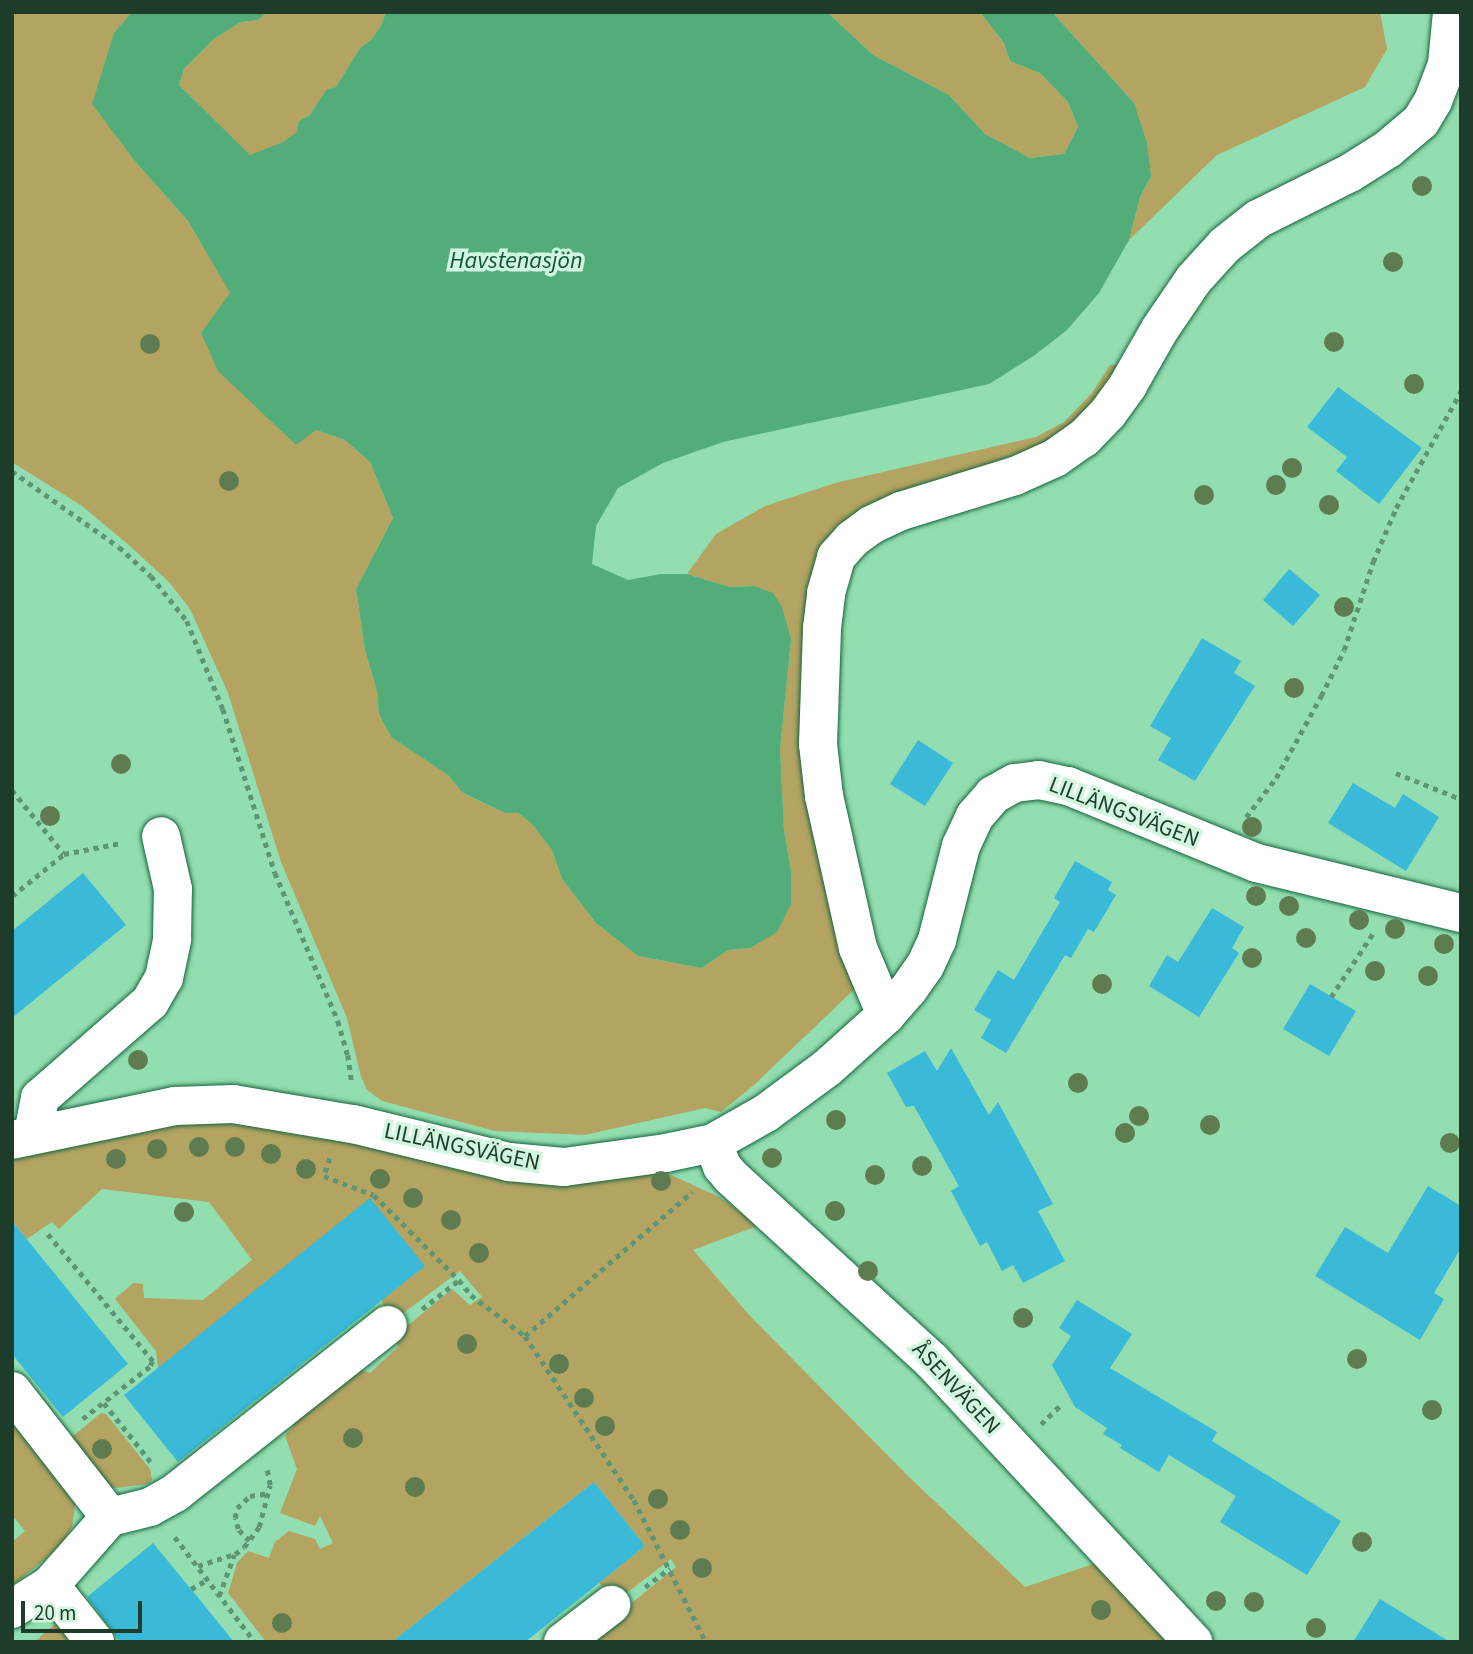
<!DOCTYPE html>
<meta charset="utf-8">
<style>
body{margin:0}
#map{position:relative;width:1473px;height:1654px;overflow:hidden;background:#93deb0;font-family:"Source Sans 3",sans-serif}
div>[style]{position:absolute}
.green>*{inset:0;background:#b3a462}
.water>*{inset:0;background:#53ad7b}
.building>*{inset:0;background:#3abad8}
.path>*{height:4.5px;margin-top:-2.25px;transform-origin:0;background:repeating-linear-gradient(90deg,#5e9574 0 5px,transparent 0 10px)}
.roads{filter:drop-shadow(0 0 2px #15653e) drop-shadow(0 0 2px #15653e)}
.minor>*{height:38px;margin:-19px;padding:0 19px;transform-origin:19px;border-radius:19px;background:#fff}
.trees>*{width:20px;height:20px;margin:-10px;border-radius:50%;background:#5f7c50}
span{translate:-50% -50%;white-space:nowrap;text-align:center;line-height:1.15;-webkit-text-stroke:7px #d1f5de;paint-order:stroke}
.street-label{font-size:23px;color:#1d3c2a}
.water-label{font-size:24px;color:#0f5533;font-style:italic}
.frame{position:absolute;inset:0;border:14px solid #1d3c2a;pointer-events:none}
.scale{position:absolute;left:21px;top:1601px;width:121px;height:32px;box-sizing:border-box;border:4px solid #1d3c2a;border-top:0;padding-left:9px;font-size:21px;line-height:24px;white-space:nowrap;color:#1d3c2a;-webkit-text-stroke:5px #d1f5de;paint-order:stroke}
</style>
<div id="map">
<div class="green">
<i style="clip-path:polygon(12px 12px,132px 12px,114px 34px,93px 104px,134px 160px,188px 221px,231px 294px,201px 333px,316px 430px,345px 440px,370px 462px,393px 518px,356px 589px,365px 650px,377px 691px,379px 714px,391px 737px,448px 775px,464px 794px,505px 813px,518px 813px,532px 824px,552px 850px,562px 879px,596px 923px,638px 956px,702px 968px,728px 950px,750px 948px,791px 871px,784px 830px,780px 749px,791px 639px,754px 586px,730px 587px,687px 574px,716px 534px,765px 506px,835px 483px,1036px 437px,1064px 422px,1092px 393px,1110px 365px,1130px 364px,1078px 430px,992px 470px,817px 578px,863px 981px,754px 1085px,721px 1112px,705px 1108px,585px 1135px,495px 1131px,382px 1101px,367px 1090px,361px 1077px,347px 1018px,281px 862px,228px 693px,190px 609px,169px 582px,130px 546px,82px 506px,12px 462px)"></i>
<i style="clip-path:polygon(267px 12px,386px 12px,381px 26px,371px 40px,360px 48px,336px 87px,326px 91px,310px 115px,299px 121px,298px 132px,283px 142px,250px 156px,179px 85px,184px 69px,215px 38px,241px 22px,258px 20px)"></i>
<i style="clip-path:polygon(827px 12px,980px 12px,1004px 43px,1010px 61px,1040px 73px,1068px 102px,1078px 127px,1064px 154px,1030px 158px,985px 134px,949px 95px,873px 55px)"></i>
<i style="clip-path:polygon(1052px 12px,1380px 12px,1387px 49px,1365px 87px,1217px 155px,1129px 240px,1140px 197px,1151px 176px,1134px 103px)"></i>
<i style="clip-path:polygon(220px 1122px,658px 1169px,719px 1197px,760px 1225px,693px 1250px,750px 1316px,909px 1477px,1025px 1587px,1102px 1561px,1178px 1642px,584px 1642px,676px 1567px,671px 1559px,615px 1602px,599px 1583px,645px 1546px,594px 1482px,392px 1642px,266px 1642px,228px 1593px,237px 1563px,248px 1551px,269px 1558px,275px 1542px,289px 1531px,315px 1539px,320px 1549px,333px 1543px,320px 1516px,315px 1526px,280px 1513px,297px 1469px,285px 1436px,306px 1408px,354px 1367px,370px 1373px,398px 1347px,394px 1337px,452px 1289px,470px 1305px,482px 1297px,460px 1271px,395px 1319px,381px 1301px,158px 1368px,156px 1351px,115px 1299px,133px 1283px,143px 1284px,144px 1298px,203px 1300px,252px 1260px,209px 1202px,102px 1189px,59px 1229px,52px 1222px,27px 1239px,12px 1221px,12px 1156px,170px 1124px)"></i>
<i style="clip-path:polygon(12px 1412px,75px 1499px,75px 1506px,72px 1527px,62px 1545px,12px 1586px,12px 1542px,25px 1531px,12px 1515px)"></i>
<i style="clip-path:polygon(101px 1413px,106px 1414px,150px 1469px,152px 1480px,148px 1484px,115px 1488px,106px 1484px,67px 1441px)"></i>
<i style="clip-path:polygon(59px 1621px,76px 1642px,34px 1642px)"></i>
</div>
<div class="water">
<i style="clip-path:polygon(132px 12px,267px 12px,258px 20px,241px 22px,215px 38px,184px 69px,179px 85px,250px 155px,283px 142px,297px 132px,299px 121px,310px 115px,326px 90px,336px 87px,360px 48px,371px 40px,381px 26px,386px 12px,827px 12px,873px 55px,949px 95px,985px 134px,1030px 158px,1064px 154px,1078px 127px,1068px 102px,1040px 73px,1010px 61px,1004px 43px,980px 12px,1052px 12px,1134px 103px,1147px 143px,1151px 176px,1140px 197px,1129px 240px,1099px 293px,1067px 330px,1035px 355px,989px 384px,723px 442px,663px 463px,618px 488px,596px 526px,592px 564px,628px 580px,661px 574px,687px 574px,730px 587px,754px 586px,773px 593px,782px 607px,791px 639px,780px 749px,784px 830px,791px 871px,791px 904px,777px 932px,750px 948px,728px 950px,702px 968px,638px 956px,596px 923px,562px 879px,552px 850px,532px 824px,518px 813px,505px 813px,463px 793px,448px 775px,391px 737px,379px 714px,377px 691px,365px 650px,356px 589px,393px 518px,370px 462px,345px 440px,316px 430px,296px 445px,218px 371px,201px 333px,230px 293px,188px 221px,134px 160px,92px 104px,114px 33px)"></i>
</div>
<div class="building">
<i style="clip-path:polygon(1338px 387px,1422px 448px,1379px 504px,1336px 471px,1347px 457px,1307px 427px)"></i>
<i style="clip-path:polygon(1289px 569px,1320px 595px,1293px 626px,1263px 600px)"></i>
<i style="clip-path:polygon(1202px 638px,1241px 661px,1234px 673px,1255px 686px,1195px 781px,1158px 760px,1171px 738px,1150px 726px)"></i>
<i style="clip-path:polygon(918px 740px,953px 763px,925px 806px,890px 784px)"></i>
<i style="clip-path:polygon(1353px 783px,1395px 808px,1403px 794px,1439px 817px,1406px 871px,1328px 823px)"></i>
<i style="clip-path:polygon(1075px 861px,1112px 882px,1108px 890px,1116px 895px,1094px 932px,1088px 929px,1071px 958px,1065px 955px,1006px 1053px,981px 1038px,991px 1020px,974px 1010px,998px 970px,1014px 980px,1060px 902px,1054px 898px)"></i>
<i style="clip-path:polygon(83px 873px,126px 925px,12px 1018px,12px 931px)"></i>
<i style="clip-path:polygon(1212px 908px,1244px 927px,1232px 948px,1239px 953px,1199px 1017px,1149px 986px,1167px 955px,1178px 962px)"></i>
<i style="clip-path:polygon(1310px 984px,1356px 1011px,1329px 1056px,1283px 1029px)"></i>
<i style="clip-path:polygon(951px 1048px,989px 1115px,998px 1102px,1053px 1204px,1038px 1211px,1065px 1261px,1023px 1283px,1013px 1265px,1002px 1271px,987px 1242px,980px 1246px,951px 1191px,959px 1186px,914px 1106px,906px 1107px,887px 1073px,925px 1051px,937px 1071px)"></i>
<i style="clip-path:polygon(1428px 1186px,1461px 1206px,1461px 1248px,1434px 1293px,1444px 1299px,1420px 1340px,1315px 1276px,1345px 1227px,1388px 1253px)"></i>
<i style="clip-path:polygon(370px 1198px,425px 1266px,178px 1462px,124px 1395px)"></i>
<i style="clip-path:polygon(12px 1221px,128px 1364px,63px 1417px,12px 1354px)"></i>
<i style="clip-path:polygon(1077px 1300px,1132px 1334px,1110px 1368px,1217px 1432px,1212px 1441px,1341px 1521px,1307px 1575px,1220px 1522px,1236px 1496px,1169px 1455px,1159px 1472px,1120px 1448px,1122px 1445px,1103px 1434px,1107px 1428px,1075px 1407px,1052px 1365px,1071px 1336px,1059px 1328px)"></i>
<i style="clip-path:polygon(594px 1482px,645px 1546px,599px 1583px,525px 1642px,392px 1642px)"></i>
<i style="clip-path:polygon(153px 1543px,191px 1589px,234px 1642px,120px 1642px,87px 1597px)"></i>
<i style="clip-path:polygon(1380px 1599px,1450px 1642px,1353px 1642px)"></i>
</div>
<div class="path">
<i style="left:12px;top:471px;width:131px;rotate:35.4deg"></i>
<i style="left:119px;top:547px;width:43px;rotate:42.2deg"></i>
<i style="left:151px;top:576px;width:58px;rotate:51.3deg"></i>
<i style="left:187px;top:621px;width:95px;rotate:67.8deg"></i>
<i style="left:223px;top:709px;width:172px;rotate:72.4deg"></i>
<i style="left:275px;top:873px;width:161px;rotate:66.9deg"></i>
<i style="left:338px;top:1021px;width:35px;rotate:74deg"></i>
<i style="left:348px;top:1055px;width:28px;rotate:82deg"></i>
<i style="left:1396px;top:773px;width:70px;rotate:21.8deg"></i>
<i style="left:12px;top:790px;width:82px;rotate:50.9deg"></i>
<i style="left:1246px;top:817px;width:49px;rotate:-52.4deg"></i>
<i style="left:1276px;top:778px;width:94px;rotate:-61.2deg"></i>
<i style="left:1321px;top:696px;width:51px;rotate:-63.4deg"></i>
<i style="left:1344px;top:650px;width:93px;rotate:-71.8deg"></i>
<i style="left:1373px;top:562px;width:59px;rotate:-66.9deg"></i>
<i style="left:1396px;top:508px;width:134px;rotate:-60.9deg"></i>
<i style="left:12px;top:896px;width:67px;rotate:-38.9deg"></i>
<i style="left:64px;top:854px;width:58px;rotate:-10.9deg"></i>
<i style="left:1331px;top:997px;width:77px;rotate:-56.7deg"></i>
<i style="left:330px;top:1158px;width:19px;rotate:108deg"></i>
<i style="left:324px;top:1176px;width:53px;rotate:20.8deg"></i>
<i style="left:374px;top:1195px;width:120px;rotate:45deg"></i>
<i style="left:48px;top:1234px;width:165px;rotate:50.4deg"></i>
<i style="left:153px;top:1361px;width:7px;rotate:117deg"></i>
<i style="left:150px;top:1367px;width:85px;rotate:142.2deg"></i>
<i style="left:422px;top:1309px;width:47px;rotate:-38.1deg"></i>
<i style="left:459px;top:1280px;width:19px;rotate:51deg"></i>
<i style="left:471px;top:1295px;width:68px;rotate:37.2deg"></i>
<i style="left:525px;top:1336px;width:197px;rotate:56.4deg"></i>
<i style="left:634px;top:1500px;width:159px;rotate:63.1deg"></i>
<i style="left:525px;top:1336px;width:221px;rotate:-40.8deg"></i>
<i style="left:104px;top:1403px;width:75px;rotate:51.5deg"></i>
<i style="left:1041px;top:1424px;width:28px;rotate:-44deg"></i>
<i style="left:175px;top:1537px;width:132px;rotate:52.7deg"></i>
<i style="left:249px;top:1541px;width:16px;rotate:-133deg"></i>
<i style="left:238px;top:1529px;width:11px;rotate:-105deg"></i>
<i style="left:235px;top:1518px;width:10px;rotate:-79deg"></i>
<i style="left:237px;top:1508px;width:18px;rotate:-43deg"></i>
<i style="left:250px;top:1496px;width:18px;rotate:-9deg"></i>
<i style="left:198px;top:1566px;width:39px;rotate:-18deg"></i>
<i style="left:235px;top:1554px;width:11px;rotate:-38deg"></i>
<i style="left:244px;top:1547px;width:25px;rotate:-53deg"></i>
<i style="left:259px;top:1527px;width:43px;rotate:-75.3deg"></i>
<i style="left:270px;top:1485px;width:16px;rotate:-101deg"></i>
<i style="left:645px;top:1587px;width:31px;rotate:-37deg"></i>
<i style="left:191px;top:1589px;width:20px;rotate:-30deg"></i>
<i style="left:219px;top:1596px;width:44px;rotate:-69.9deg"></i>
</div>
<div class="roads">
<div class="minor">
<i style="left:886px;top:1015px;width:73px;rotate:-112.7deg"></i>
<i style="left:858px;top:948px;width:156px;rotate:-102.6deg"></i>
<i style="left:824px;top:796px;width:52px;rotate:-96.6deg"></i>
<i style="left:818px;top:744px;width:116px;rotate:-88deg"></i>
<i style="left:822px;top:628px;width:35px;rotate:-83deg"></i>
<i style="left:826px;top:593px;width:37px;rotate:-74deg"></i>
<i style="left:836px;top:557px;width:24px;rotate:-48deg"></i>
<i style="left:852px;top:539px;width:24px;rotate:-36deg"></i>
<i style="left:871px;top:525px;width:33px;rotate:-25deg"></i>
<i style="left:901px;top:511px;width:119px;rotate:-17.1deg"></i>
<i style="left:1015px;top:476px;width:44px;rotate:-24.2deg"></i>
<i style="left:1055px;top:458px;width:35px;rotate:-35deg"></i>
<i style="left:1084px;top:438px;width:35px;rotate:-46deg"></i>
<i style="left:1108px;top:413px;width:34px;rotate:-54deg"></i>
<i style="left:1128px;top:385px;width:64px;rotate:-60.3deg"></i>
<i style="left:1160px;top:329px;width:60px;rotate:-55.8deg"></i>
<i style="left:1194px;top:279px;width:46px;rotate:-47.6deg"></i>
<i style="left:1225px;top:245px;width:42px;rotate:-38.2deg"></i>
<i style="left:1258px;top:219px;width:103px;rotate:-26.6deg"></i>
<i style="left:1350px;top:173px;width:45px;rotate:-32.3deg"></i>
<i style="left:1388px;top:149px;width:43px;rotate:-40.3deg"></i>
<i style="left:1421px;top:121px;width:23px;rotate:-59deg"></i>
<i style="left:1433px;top:101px;width:40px;rotate:-69deg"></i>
<i style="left:1447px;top:64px;width:52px;rotate:-84.5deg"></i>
<i style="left:33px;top:1134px;width:37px;rotate:-79deg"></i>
<i style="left:40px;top:1098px;width:146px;rotate:-41.1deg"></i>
<i style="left:150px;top:1002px;width:28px;rotate:-60deg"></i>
<i style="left:164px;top:978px;width:40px;rotate:-78deg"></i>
<i style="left:172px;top:939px;width:50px;rotate:-88.9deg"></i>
<i style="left:173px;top:889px;width:54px;rotate:-102.8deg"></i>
<i style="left:12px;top:1140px;width:167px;rotate:-11.8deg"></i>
<i style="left:175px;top:1106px;width:58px;rotate:-2deg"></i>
<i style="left:233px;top:1104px;width:122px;rotate:9.5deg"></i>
<i style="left:353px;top:1124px;width:161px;rotate:13.7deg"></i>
<i style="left:509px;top:1162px;width:55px;rotate:5.2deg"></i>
<i style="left:564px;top:1167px;width:103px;rotate:-7.8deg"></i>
<i style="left:666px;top:1153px;width:48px;rotate:-12deg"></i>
<i style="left:713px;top:1143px;width:61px;rotate:-29.5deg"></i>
<i style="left:766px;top:1113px;width:76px;rotate:-36.4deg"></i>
<i style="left:827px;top:1068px;width:79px;rotate:-41.9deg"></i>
<i style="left:886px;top:1015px;width:33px;rotate:-49deg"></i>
<i style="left:908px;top:990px;width:29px;rotate:-55deg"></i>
<i style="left:925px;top:966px;width:29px;rotate:-65deg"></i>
<i style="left:937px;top:940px;width:97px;rotate:-75.7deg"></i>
<i style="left:961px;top:846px;width:33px;rotate:-65deg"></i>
<i style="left:975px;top:816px;width:28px;rotate:-49deg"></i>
<i style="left:993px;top:795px;width:25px;rotate:-29deg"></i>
<i style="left:1015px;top:783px;width:24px;rotate:-7deg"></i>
<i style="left:1039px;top:780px;width:30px;rotate:12deg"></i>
<i style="left:1068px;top:786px;width:204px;rotate:22.2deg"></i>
<i style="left:1257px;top:863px;width:210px;rotate:13.8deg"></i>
<i style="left:713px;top:1143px;width:25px;rotate:69deg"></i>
<i style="left:722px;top:1166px;width:13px;rotate:51deg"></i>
<i style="left:730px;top:1176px;width:274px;rotate:42.5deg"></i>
<i style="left:932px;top:1361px;width:384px;rotate:47.1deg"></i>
<i style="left:12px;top:1391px;width:160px;rotate:52.1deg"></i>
<i style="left:50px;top:1585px;width:73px;rotate:51.7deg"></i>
<i style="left:12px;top:1609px;width:45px;rotate:-32.3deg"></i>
<i style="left:50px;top:1585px;width:91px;rotate:-48.6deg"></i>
<i style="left:110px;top:1517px;width:41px;rotate:-14deg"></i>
<i style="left:150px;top:1507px;width:29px;rotate:-29deg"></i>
<i style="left:175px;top:1493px;width:271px;rotate:-38.3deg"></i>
<i style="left:563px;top:1642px;width:61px;rotate:-37.6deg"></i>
</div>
</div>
<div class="trees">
<i style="left:1422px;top:186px"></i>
<i style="left:1393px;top:262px"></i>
<i style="left:1334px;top:342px"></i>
<i style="left:150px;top:344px"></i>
<i style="left:1414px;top:384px"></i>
<i style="left:1292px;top:468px"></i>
<i style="left:229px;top:481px"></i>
<i style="left:1276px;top:485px"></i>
<i style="left:1204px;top:495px"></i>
<i style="left:1329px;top:505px"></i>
<i style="left:1344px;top:607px"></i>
<i style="left:1294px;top:688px"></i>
<i style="left:121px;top:764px"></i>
<i style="left:50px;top:816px"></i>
<i style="left:1252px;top:827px"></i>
<i style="left:1256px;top:896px"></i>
<i style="left:1289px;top:906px"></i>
<i style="left:1359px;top:920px"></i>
<i style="left:1395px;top:929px"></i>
<i style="left:1306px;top:938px"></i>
<i style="left:1444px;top:944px"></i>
<i style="left:1252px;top:958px"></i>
<i style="left:1375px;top:971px"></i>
<i style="left:1428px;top:976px"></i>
<i style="left:1102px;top:984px"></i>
<i style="left:138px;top:1060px"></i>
<i style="left:1078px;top:1083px"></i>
<i style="left:1139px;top:1116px"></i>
<i style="left:836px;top:1120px"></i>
<i style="left:1210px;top:1125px"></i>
<i style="left:1125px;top:1133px"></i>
<i style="left:1450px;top:1143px"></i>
<i style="left:199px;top:1147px"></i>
<i style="left:235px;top:1147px"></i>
<i style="left:157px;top:1149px"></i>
<i style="left:271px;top:1154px"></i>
<i style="left:772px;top:1158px"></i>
<i style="left:116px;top:1159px"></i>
<i style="left:922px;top:1166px"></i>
<i style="left:306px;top:1169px"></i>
<i style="left:875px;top:1175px"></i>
<i style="left:380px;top:1179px"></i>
<i style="left:661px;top:1181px"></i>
<i style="left:413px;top:1198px"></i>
<i style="left:835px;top:1211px"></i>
<i style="left:184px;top:1212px"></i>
<i style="left:451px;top:1220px"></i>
<i style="left:479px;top:1253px"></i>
<i style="left:868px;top:1271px"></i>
<i style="left:1023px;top:1318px"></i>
<i style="left:467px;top:1344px"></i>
<i style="left:1357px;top:1359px"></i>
<i style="left:559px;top:1364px"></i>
<i style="left:584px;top:1398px"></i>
<i style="left:1432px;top:1410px"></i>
<i style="left:605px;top:1426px"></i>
<i style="left:353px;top:1438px"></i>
<i style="left:102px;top:1449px"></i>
<i style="left:415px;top:1487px"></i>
<i style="left:658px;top:1499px"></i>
<i style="left:680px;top:1530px"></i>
<i style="left:1362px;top:1542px"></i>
<i style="left:702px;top:1568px"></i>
<i style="left:1216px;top:1601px"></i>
<i style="left:1254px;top:1602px"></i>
<i style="left:1101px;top:1610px"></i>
<i style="left:282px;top:1623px"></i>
<i style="left:1316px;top:1628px"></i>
</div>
<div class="street-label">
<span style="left:1124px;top:812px;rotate:21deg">LILLÄNGSVÄGEN</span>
<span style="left:462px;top:1147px;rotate:12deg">LILLÄNGSVÄGEN</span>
<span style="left:956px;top:1388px;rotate:47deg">ÅSENVÄGEN</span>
</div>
<div class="water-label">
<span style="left:516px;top:261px">Havstenasjön</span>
</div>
<div class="frame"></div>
<div class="scale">20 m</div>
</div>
